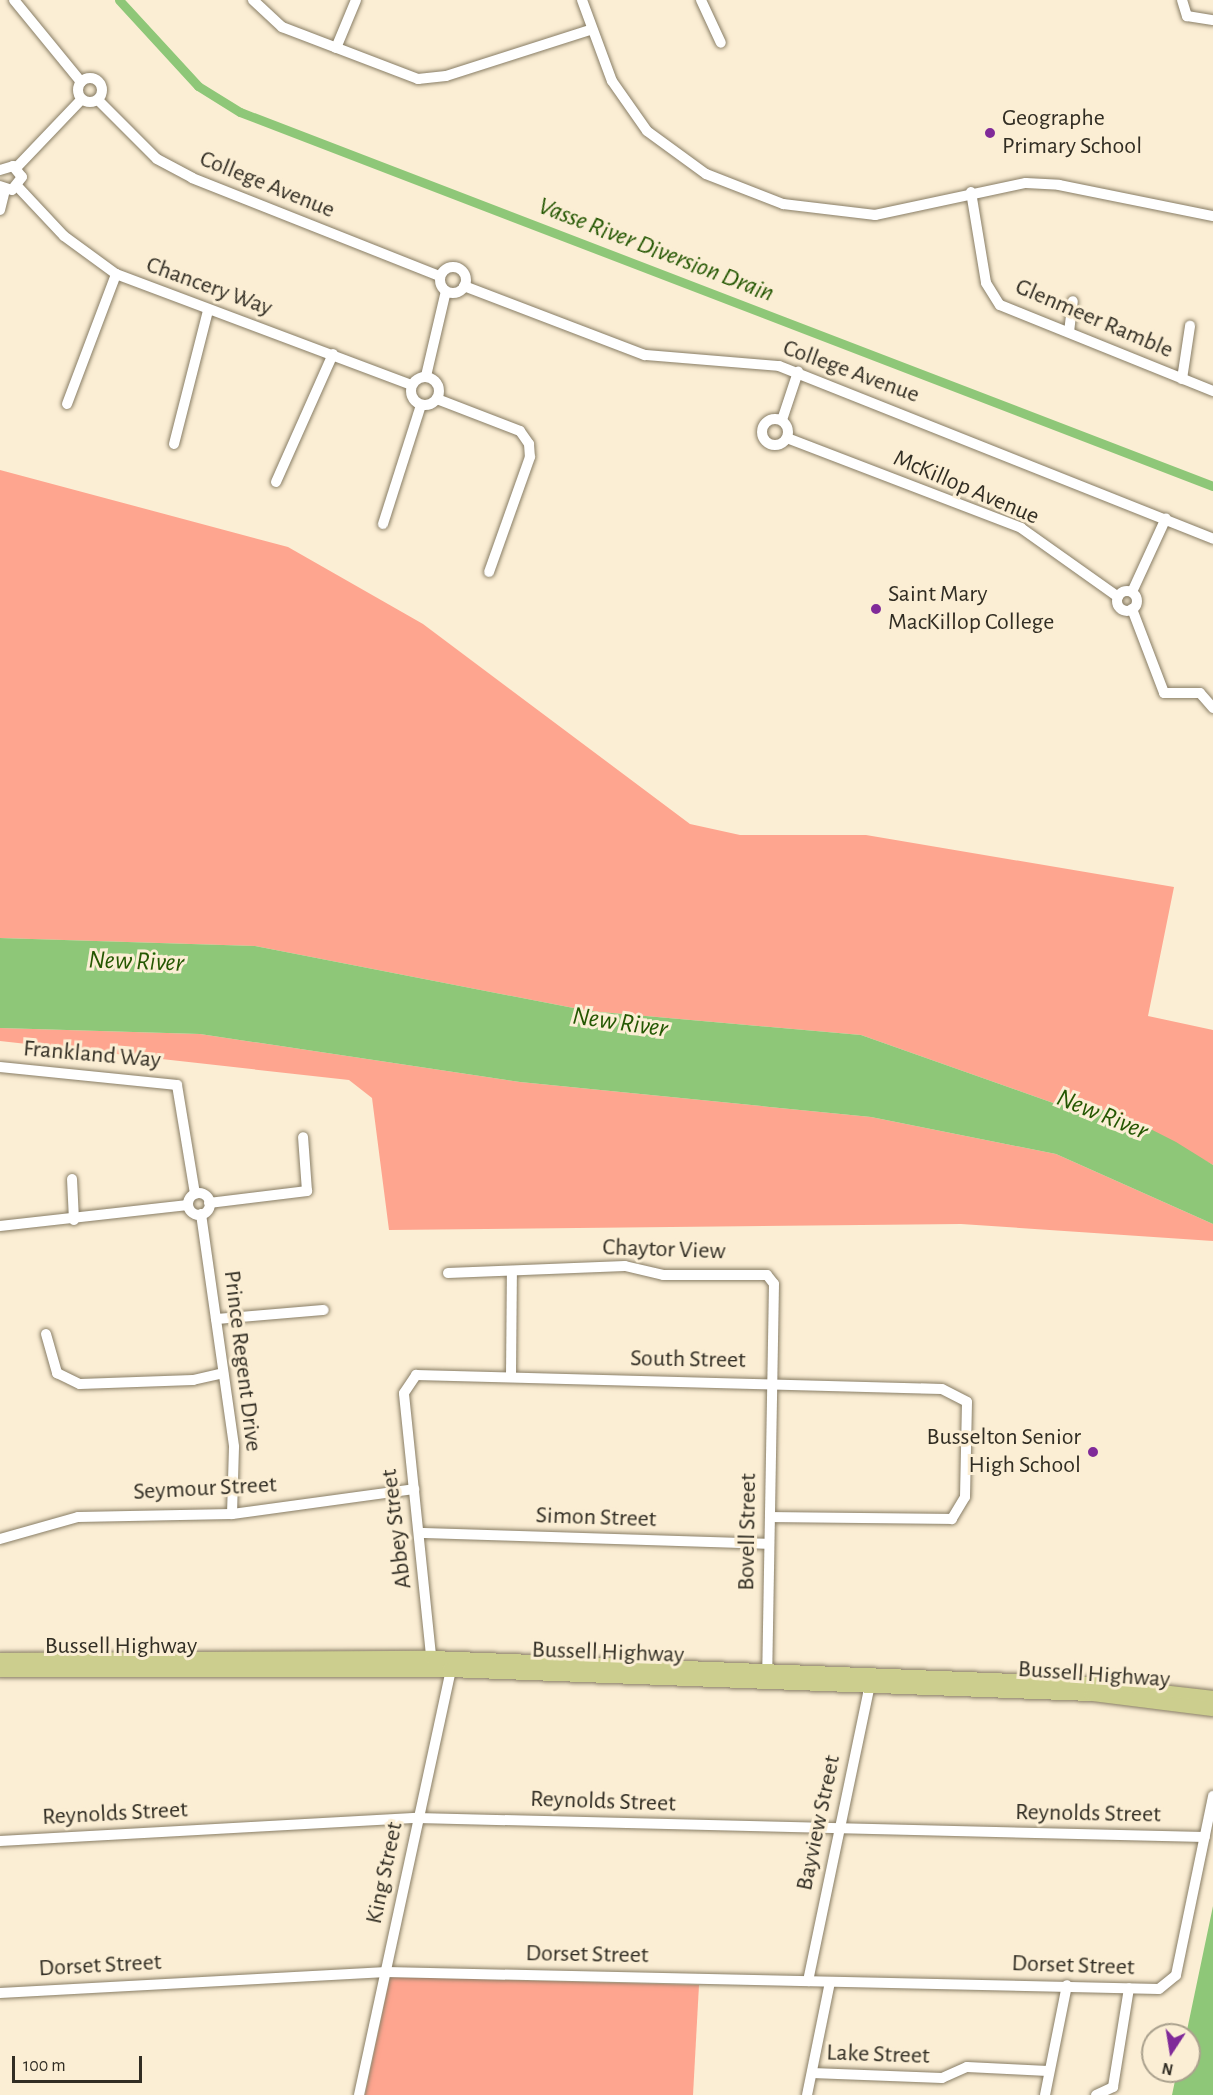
<!DOCTYPE html>
<style>
body{margin:0}
#map{position:relative;width:1213px;height:2095px;overflow:hidden;background:#fbeed4;font-family:"Alegreya Sans",sans-serif}
div>[style]{position:absolute}
.green>*{inset:0;background:#fea58f}
.water>*{inset:0;background:#8ec778}
.canal>*{height:9px;margin:-4.5px;padding:0 4.5px;transform-origin:4.5px;border-radius:4.5px;background:#8ec778}
.roads{filter:drop-shadow(0 0 2px #887d65) drop-shadow(0 0 2px #887d65)}
.minor>*{height:10px;margin:-5px;padding:0 5px;transform-origin:5px;border-radius:5px;background:#fff}
.minor>.ring{margin:-5px;padding:0;box-sizing:content-box;background:none;border:10px solid #fff;border-radius:50%}
.major>*{height:14px;margin:-7px;padding:0 7px;transform-origin:7px;border-radius:7px;background:#ccce8e}
.dots>*{width:16px;height:16px;translate:-50% -50%;box-sizing:border-box;border:3px solid #fbeed4;border-radius:50%}
span{translate:-50% -50%;white-space:nowrap;text-align:center;line-height:1.15;-webkit-text-stroke:6px #fbeed4;paint-order:stroke}
.poi-label{font-size:24px;color:#312d23}
.left{translate:0 -50%;text-align:left}
.right{translate:-100% -50%;text-align:right}
.street-label{font-size:24px;color:#312d23}
.water-label{font-size:26px;color:#245702;font-style:italic}
.north{position:absolute;left:1141px;top:2023px;width:60px;height:60px;box-sizing:border-box;background:#fbeed4;border:2px solid #aaa18d;border-radius:50%;rotate:192deg;font-size:16px;font-weight:700;line-height:24px;text-align:center;color:#312d23}
.north::after{content:'';display:block;margin:auto;width:21px;height:27px;background:#802a99;clip-path:polygon(50% 0,100% 100%,50% 72%,0 100%)}
.scale{position:absolute;left:12px;top:2056px;width:130px;height:27px;box-sizing:border-box;border:3px solid #312d23;border-top:0;padding-left:8px;font-size:18px;line-height:21px;white-space:nowrap;color:#312d23;-webkit-text-stroke:4px #fbeed4;paint-order:stroke}
</style>
<div id="map">
<div class="green">
<i style="clip-path:polygon(0 470px,288px 547px,423px 624px,690px 824px,740px 835px,866px 835px,1174px 887px,1148px 1016px,1213px 1030px,1213px 1165px,1117px 1112px,1056px 1104px,861px 1035px,589px 1011px,255px 946px,0 938px)"></i>
<i style="clip-path:polygon(0 1028px,200px 1034px,520px 1082px,871px 1117px,1056px 1154px,1213px 1224px,1213px 1241px,961px 1224px,389px 1230px,372px 1098px,349px 1080px,0 1041px)"></i>
<i style="clip-path:polygon(390px 1977px,699px 1985px,693px 2095px,365px 2095px)"></i>
</div>
<div class="water">
<i style="clip-path:polygon(0 938px,255px 946px,589px 1011px,861px 1035px,1056px 1104px,1117px 1112px,1176px 1142px,1213px 1165px,1213px 1224px,1056px 1154px,871px 1117px,520px 1082px,200px 1034px,0 1028px)"></i>
<i style="clip-path:polygon(1213px 1906px,1213px 2095px,1172px 2095px,1177px 2071px,1189px 2071px,1186px 2035px)"></i>
</div>
<div class="canal">
<i style="left:119px;top:0;width:117px;rotate:47.4deg"></i>
<i style="left:198px;top:86px;width:49px;rotate:31.8deg"></i>
<i style="left:240px;top:112px;width:1042px;rotate:21.03deg"></i>
</div>
<div class="roads">
<div class="minor">
<i style="left:14px;top:0;width:106px;rotate:50.7deg"></i>
<i style="left:253px;top:0;width:40px;rotate:43deg"></i>
<i style="left:282px;top:27px;width:146px;rotate:20.9deg"></i>
<i style="left:418px;top:79px;width:28px;rotate:-6deg"></i>
<i style="left:446px;top:76px;width:151px;rotate:-17.7deg"></i>
<i style="left:582px;top:0;width:86px;rotate:69.7deg"></i>
<i style="left:612px;top:81px;width:61px;rotate:55deg"></i>
<i style="left:647px;top:131px;width:73px;rotate:36.1deg"></i>
<i style="left:706px;top:174px;width:83px;rotate:21.3deg"></i>
<i style="left:783px;top:204px;width:93px;rotate:6.8deg"></i>
<i style="left:875px;top:215px;width:154px;rotate:-12deg"></i>
<i style="left:1026px;top:183px;width:33px;rotate:3deg"></i>
<i style="left:1059px;top:185px;width:157px;rotate:11.4deg"></i>
<i style="left:701px;top:0;width:47px;rotate:65.1deg"></i>
<i style="left:1182px;top:0;width:17px;rotate:73deg"></i>
<i style="left:1187px;top:16px;width:26px;rotate:9deg"></i>
<i style="left:336px;top:48px;width:52px;rotate:-67.4deg"></i>
<i class="ring" style="left:78px;top:78px;width:14px;height:14px"></i>
<i style="left:98px;top:100px;width:83px;rotate:45deg"></i>
<i style="left:157px;top:159px;width:40px;rotate:28deg"></i>
<i style="left:192px;top:178px;width:267px;rotate:21.6deg"></i>
<i style="left:16px;top:168px;width:95px;rotate:-46.3deg"></i>
<i style="left:0;top:170px;width:14px;rotate:-17deg"></i>
<i style="left:13px;top:166px;width:14px;rotate:51deg"></i>
<i style="left:22px;top:177px;width:16px;rotate:128deg"></i>
<i style="left:12px;top:190px;width:13px;rotate:-162deg"></i>
<i style="left:18px;top:187px;width:67px;rotate:46.8deg"></i>
<i style="left:64px;top:236px;width:64px;rotate:36.2deg"></i>
<i style="left:116px;top:274px;width:316px;rotate:20.6deg"></i>
<i style="left:971px;top:192px;width:92px;rotate:80.6deg"></i>
<i style="left:986px;top:283px;width:26px;rotate:58deg"></i>
<i style="left:1000px;top:305px;width:230px;rotate:22deg"></i>
<i style="left:0;top:210px;width:21px;rotate:-76deg"></i>
<i class="ring" style="left:440px;top:267px;width:16px;height:16px"></i>
<i style="left:464px;top:286px;width:194px;rotate:20.9deg"></i>
<i style="left:645px;top:355px;width:134px;rotate:4.7deg"></i>
<i style="left:779px;top:366px;width:467px;rotate:21.7deg"></i>
<i style="left:1069px;top:332px;width:31px;rotate:-83deg"></i>
<i style="left:426px;top:376px;width:87px;rotate:-76.8deg"></i>
<i class="ring" style="left:411px;top:377px;width:18px;height:18px"></i>
<i style="left:1182px;top:379px;width:54px;rotate:-81.4deg"></i>
<i style="left:437px;top:399px;width:89px;rotate:21.1deg"></i>
<i style="left:520px;top:431px;width:16px;rotate:55deg"></i>
<i style="left:529px;top:444px;width:13px;rotate:86deg"></i>
<i style="left:530px;top:457px;width:122px;rotate:109.6deg"></i>
<i style="left:67px;top:404px;width:139px;rotate:-69.3deg"></i>
<i class="ring" style="left:762px;top:419px;width:16px;height:16px"></i>
<i style="left:782px;top:420px;width:51px;rotate:-71.6deg"></i>
<i style="left:787px;top:438px;width:251px;rotate:21deg"></i>
<i style="left:1021px;top:528px;width:119px;rotate:35.4deg"></i>
<i style="left:174px;top:444px;width:137px;rotate:-75.7deg"></i>
<i style="left:276px;top:482px;width:140px;rotate:-66deg"></i>
<i style="left:383px;top:524px;width:125px;rotate:-72.3deg"></i>
<i class="ring" style="left:1117px;top:591px;width:10px;height:10px"></i>
<i style="left:1132px;top:592px;width:81px;rotate:-65.3deg"></i>
<i style="left:1132px;top:609px;width:90px;rotate:69.1deg"></i>
<i style="left:1164px;top:693px;width:36px"></i>
<i style="left:1200px;top:693px;width:20px;rotate:49deg"></i>
<i style="left:0;top:1067px;width:178px;rotate:5.8deg"></i>
<i style="left:177px;top:1085px;width:110px;rotate:80.6deg"></i>
<i style="left:72px;top:1179px;width:41px;rotate:87.2deg"></i>
<i class="ring" style="left:188px;top:1193px;width:12px;height:12px"></i>
<i style="left:209px;top:1203px;width:99px;rotate:-7deg"></i>
<i style="left:307px;top:1191px;width:54px;rotate:-94.2deg"></i>
<i style="left:201px;top:1214px;width:235px;rotate:81.9deg"></i>
<i style="left:234px;top:1447px;width:67px;rotate:91.7deg"></i>
<i style="left:0;top:1226px;width:189px;rotate:-6.4deg"></i>
<i style="left:448px;top:1273px;width:177px;rotate:-2.3deg"></i>
<i style="left:625px;top:1266px;width:39px;rotate:13deg"></i>
<i style="left:663px;top:1275px;width:104px"></i>
<i style="left:767px;top:1275px;width:11px;rotate:52deg"></i>
<i style="left:774px;top:1284px;width:394px;rotate:91deg"></i>
<i style="left:216px;top:1319px;width:108px;rotate:-4.8deg"></i>
<i style="left:46px;top:1334px;width:41px;rotate:74.2deg"></i>
<i style="left:57px;top:1373px;width:25px;rotate:26deg"></i>
<i style="left:80px;top:1384px;width:113px;rotate:-2deg"></i>
<i style="left:193px;top:1380px;width:31px;rotate:-13deg"></i>
<i style="left:511px;top:1377px;width:105px;rotate:-89.5deg"></i>
<i style="left:421px;top:1533px;width:348px;rotate:1.8deg"></i>
<i style="left:0;top:1539px;width:81px;rotate:-15.8deg"></i>
<i style="left:78px;top:1517px;width:154px;rotate:-1.1deg"></i>
<i style="left:232px;top:1514px;width:184px;rotate:-7.8deg"></i>
<i style="left:432px;top:1665px;width:273px;rotate:-95.9deg"></i>
<i style="left:404px;top:1393px;width:22px;rotate:-56deg"></i>
<i style="left:416px;top:1375px;width:526px;rotate:1.52deg"></i>
<i style="left:942px;top:1389px;width:28px;rotate:27deg"></i>
<i style="left:967px;top:1402px;width:95px;rotate:91.2deg"></i>
<i style="left:965px;top:1497px;width:26px;rotate:121deg"></i>
<i style="left:952px;top:1519px;width:181px;rotate:-179.4deg"></i>
<i style="left:0;top:1841px;width:418px;rotate:-3.2deg"></i>
<i style="left:417px;top:1818px;width:788px;rotate:1.38deg"></i>
<i style="left:808px;top:1981px;width:309px;rotate:-78.2deg"></i>
<i style="left:0;top:1993px;width:387px;rotate:-3.1deg"></i>
<i style="left:386px;top:1972px;width:773px;rotate:1.26deg"></i>
<i style="left:1159px;top:1989px;width:22px;rotate:-39deg"></i>
<i style="left:1176px;top:1975px;width:183px;rotate:-78.3deg"></i>
<i style="left:812px;top:2073px;width:130px;rotate:2.2deg"></i>
<i style="left:942px;top:2078px;width:27px;rotate:-24deg"></i>
<i style="left:967px;top:2067px;width:81px;rotate:2.8deg"></i>
<i style="left:359px;top:2095px;width:441px;rotate:-77.8deg"></i>
<i style="left:807px;top:2095px;width:115px;rotate:-78.5deg"></i>
<i style="left:1045px;top:2095px;width:112px;rotate:-78.7deg"></i>
<i style="left:1096px;top:2095px;width:19px;rotate:-25deg"></i>
<i style="left:1113px;top:2087px;width:100px;rotate:-80.8deg"></i>
</div>
<div class="major">
<i style="left:0;top:1660px;width:432px;rotate:-0.3deg"></i>
<i style="left:432px;top:1658px;width:661px;rotate:2.26deg"></i>
<i style="left:1092px;top:1684px;width:122px;rotate:6.6deg"></i>
<i style="left:0;top:1670px;width:449px"></i>
<i style="left:449px;top:1670px;width:643px;rotate:2.14deg"></i>
<i style="left:1092px;top:1694px;width:122px;rotate:7.1deg"></i>
</div>
</div>
<div class="dots">
<i style="left:990px;top:133px;background:#802a99"></i>
<i style="left:876px;top:609px;background:#802a99"></i>
<i style="left:1093px;top:1452px;background:#802a99"></i>
</div>
<div class="poi-label">
<span class="left" style="left:1002px;top:133px">Geographe<br>Primary School</span>
<span class="left" style="left:888px;top:609px">Saint Mary<br>MacKillop College</span>
<span class="right" style="left:1081px;top:1452px">Busselton Senior<br>High School</span>
</div>
<div class="street-label">
<span style="left:267px;top:185px;rotate:22deg">College Avenue</span>
<span style="left:209px;top:287px;rotate:20deg">Chancery Way</span>
<span style="left:1094px;top:319px;rotate:23deg">Glenmeer Ramble</span>
<span style="left:851px;top:372px;rotate:20deg">College Avenue</span>
<span style="left:966px;top:488px;rotate:23deg">McKillop Avenue</span>
<span style="left:92px;top:1055px;rotate:5deg">Frankland Way</span>
<span style="left:664px;top:1250px;rotate:2deg">Chaytor View</span>
<span style="left:688px;top:1360px;rotate:1deg">South Street</span>
<span style="left:242px;top:1361px;rotate:83deg">Prince Regent Drive</span>
<span style="left:205px;top:1489px;rotate:-3deg">Seymour Street</span>
<span style="left:596px;top:1518px;rotate:2deg">Simon Street</span>
<span style="left:397px;top:1529px;rotate:-97deg">Abbey Street</span>
<span style="left:748px;top:1532px;rotate:-89deg">Bovell Street</span>
<span style="left:121px;top:1647px">Bussell Highway</span>
<span style="left:608px;top:1653px;rotate:2deg">Bussell Highway</span>
<span style="left:1094px;top:1675px;rotate:4deg">Bussell Highway</span>
<span style="left:603px;top:1802px;rotate:2deg">Reynolds Street</span>
<span style="left:115px;top:1814px;rotate:-3deg">Reynolds Street</span>
<span style="left:1088px;top:1814px;rotate:1deg">Reynolds Street</span>
<span style="left:819px;top:1823px;rotate:-78deg">Bayview Street</span>
<span style="left:385px;top:1873px;rotate:-78deg">King Street</span>
<span style="left:587px;top:1955px;rotate:1deg">Dorset Street</span>
<span style="left:100px;top:1966px;rotate:-3deg">Dorset Street</span>
<span style="left:1073px;top:1966px;rotate:2deg">Dorset Street</span>
<span style="left:878px;top:2055px;rotate:2deg">Lake Street</span>
</div>
<div class="water-label">
<span style="left:656px;top:250px;rotate:21deg">Vasse River Diversion Drain</span>
<span style="left:136px;top:962px;rotate:2deg">New River</span>
<span style="left:620px;top:1023px;rotate:8deg">New River</span>
<span style="left:1102px;top:1115px;rotate:22deg">New River</span>
</div>
<div class="north">N</div>
<div class="scale">100 m</div>
</div>
